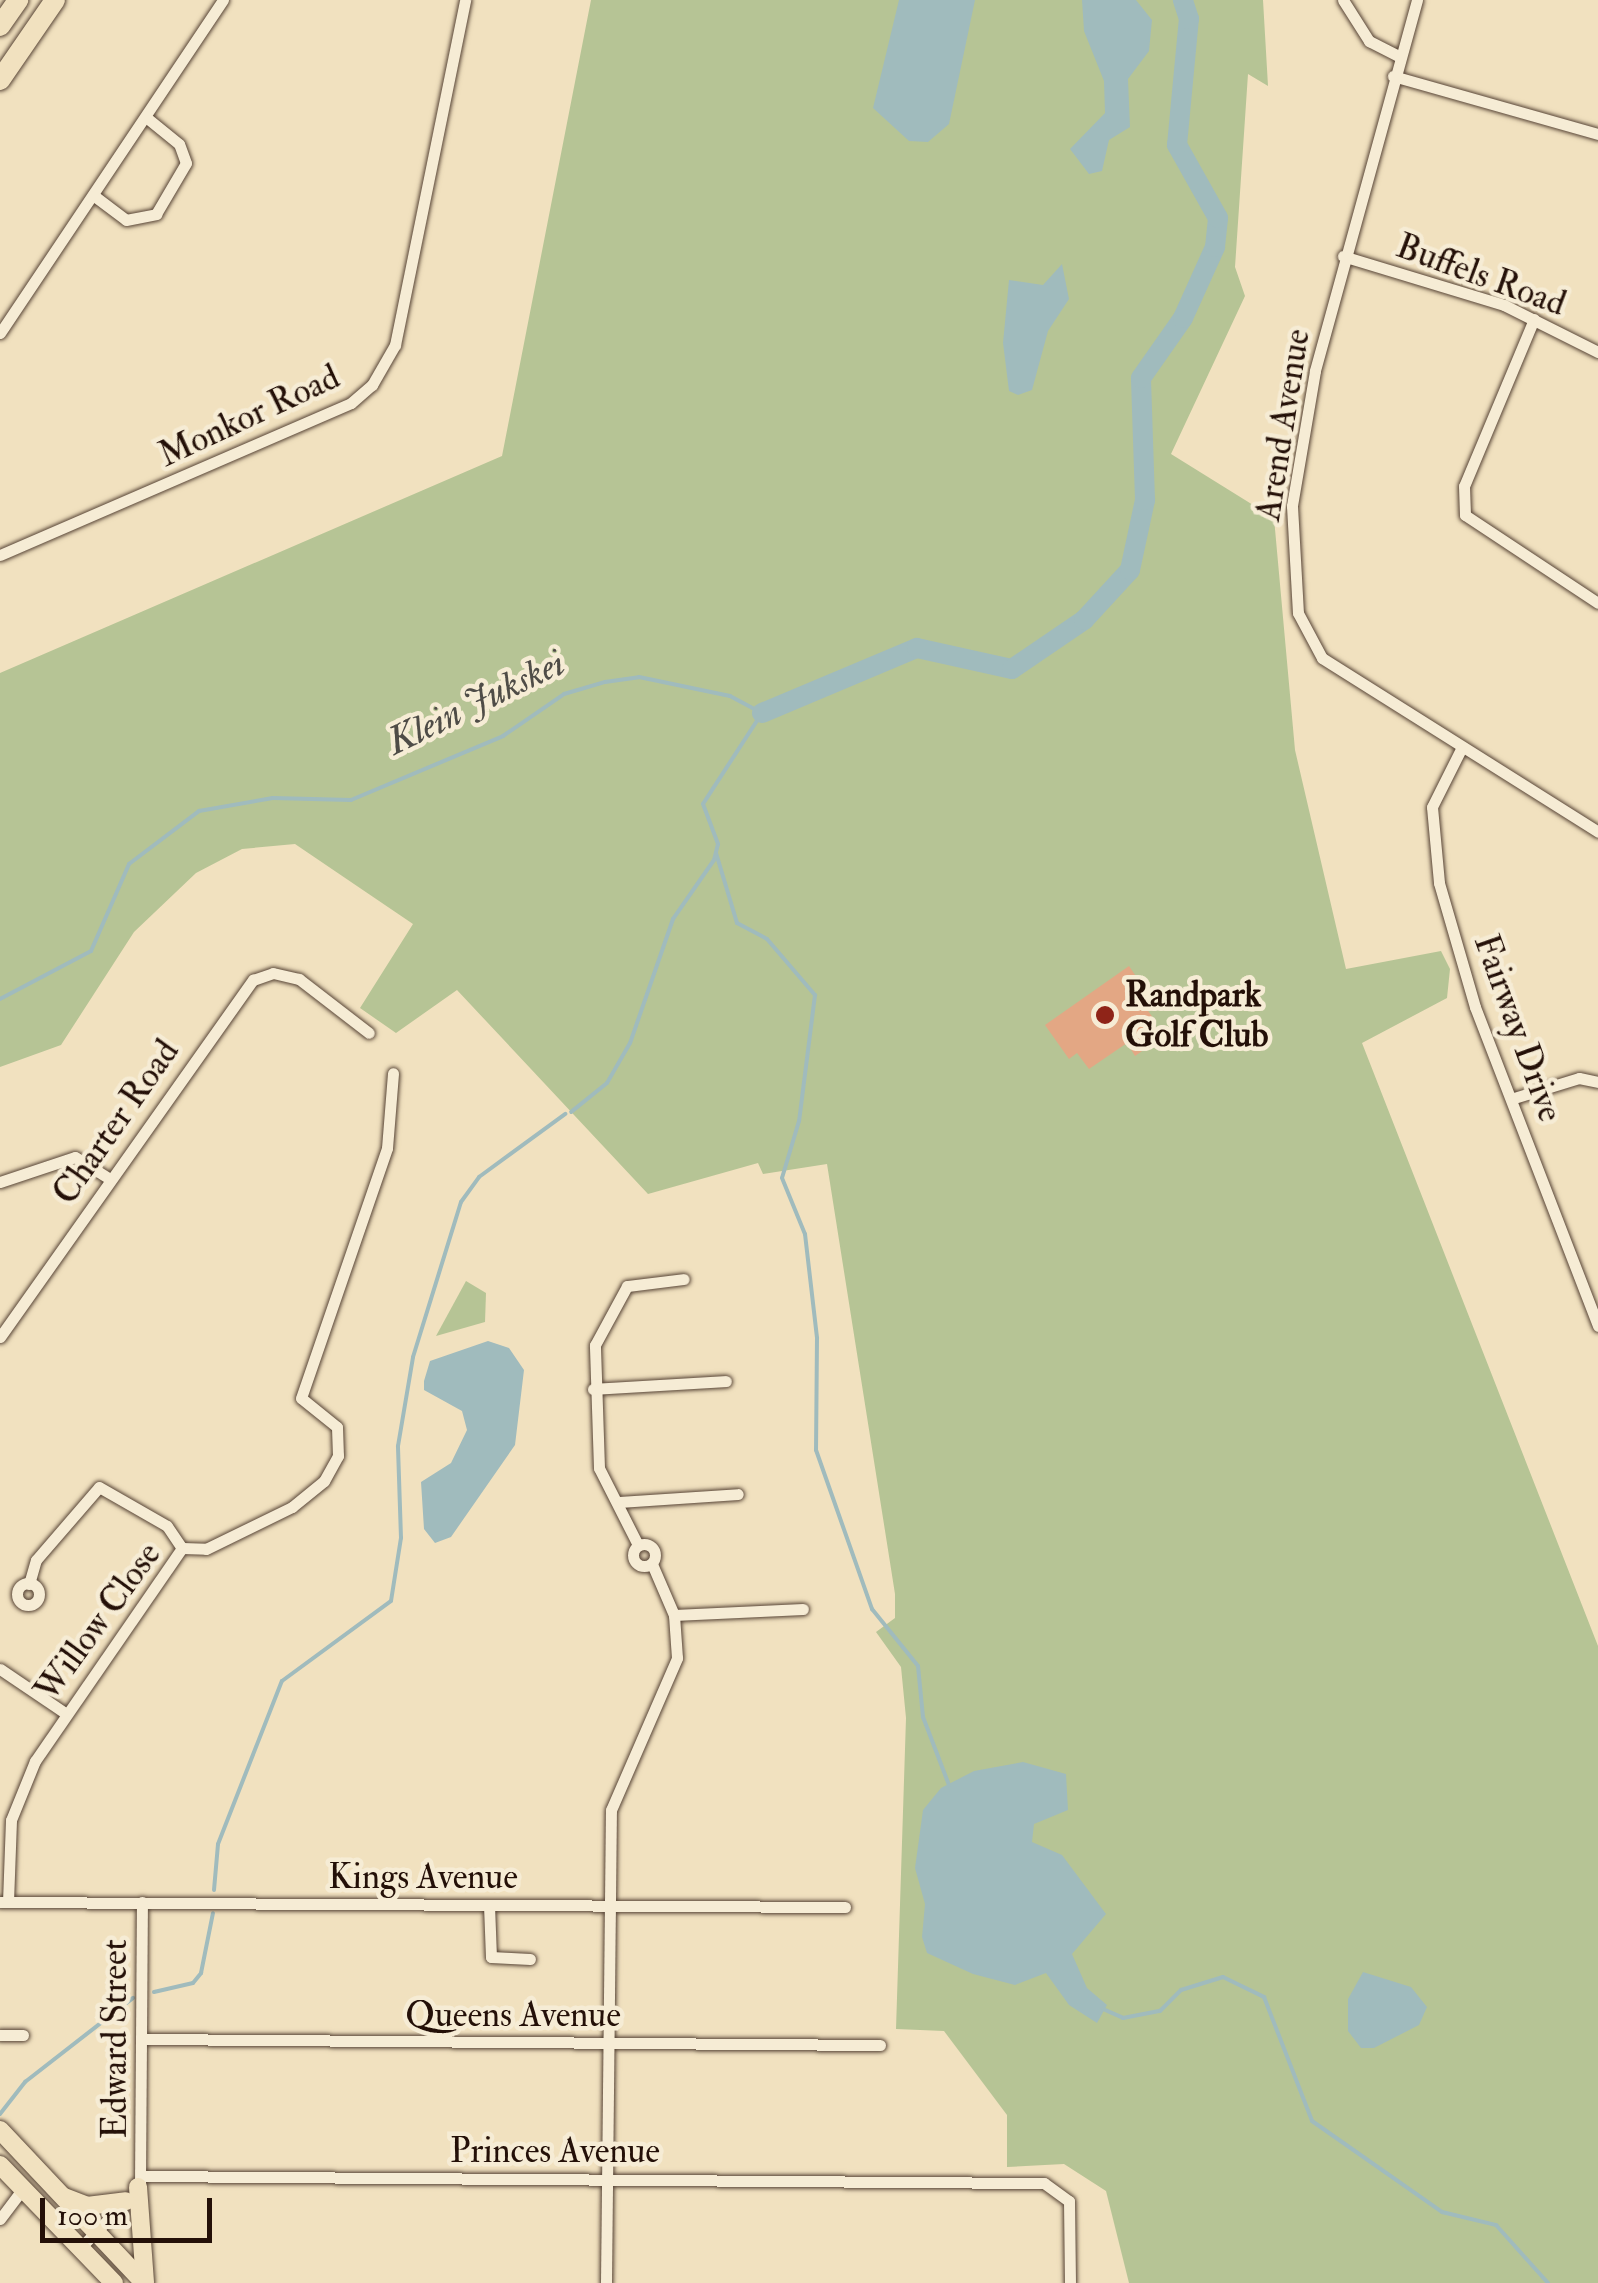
<!DOCTYPE html>
<style>
body{margin:0}
#map{position:relative;width:1598px;height:2283px;overflow:hidden;background:#f1e1bf;font-family:"IM FELL Double Pica",serif}
div>[style]{position:absolute}
.green>*{inset:0;background:#b6c495}
.water>*{inset:0;background:#a0bbbd}
.stream>*{height:4px;margin:-2px;padding:0 2px;transform-origin:2px;border-radius:2px;background:#a0bbbd}
.river>*{height:20px;margin:-10px;padding:0 10px;transform-origin:10px;border-radius:10px;background:#a0bbbd}
.building>*{inset:0;background:#e3a784}
.roads{filter:drop-shadow(0 0 2px #574436) drop-shadow(0 0 2px #574436)}
.street>*{height:11px;margin:-5.5px;padding:0 5.5px;transform-origin:5.5px;border-radius:5.5px;background:#f6ecd5}
.street>.ring{margin:-5.5px;padding:0;box-sizing:content-box;background:none;border:11px solid #f6ecd5;border-radius:50%}
.primary>*{height:18px;margin:-9px;padding:0 9px;transform-origin:9px;border-radius:9px;background:#f1e1bf}
.highway>*{height:20px;margin:-10px;padding:0 10px;transform-origin:10px;border-radius:10px;background:#f1e1bf}
.dots>*{width:28px;height:28px;translate:-50% -50%;box-sizing:border-box;border:5px solid #f6ecd5;border-radius:50%}
span{translate:-50% -50%;white-space:nowrap;text-align:center;line-height:1.15;-webkit-text-stroke:9px #f6ecd5;paint-order:stroke}
.street-label{font-size:35px;color:#241008}
.poi-label{font-size:35px;color:#241008;font-weight:700}
.left{translate:0 -50%;text-align:left}
.water-label{font-size:38px;color:#4f4c47;font-style:italic}
.scale{position:absolute;left:40px;top:2198px;width:172px;height:45px;box-sizing:border-box;border:5px solid #241008;border-top:0;padding-left:12px;font-size:30px;line-height:35px;white-space:nowrap;color:#241008;-webkit-text-stroke:8px #f6ecd5;paint-order:stroke}
</style>
<div id="map">
<div class="green">
<i style="clip-path:polygon(591px 0,1263px 0,1268px 86px,1248px 74px,1235px 267px,1245px 296px,1171px 454px,1274px 518px,1295px 750px,1346px 969px,1441px 951px,1450px 969px,1447px 998px,1362px 1043px,1598px 1646px,1598px 2283px,1129px 2283px,1106px 2191px,1064px 2164px,1007px 2167px,1007px 2115px,944px 2031px,896px 2029px,906px 1718px,901px 1667px,876px 1632px,895px 1618px,895px 1594px,827px 1164px,763px 1174px,758px 1163px,648px 1194px,457px 990px,396px 1033px,360px 1008px,413px 924px,295px 844px,242px 849px,196px 873px,134px 932px,61px 1045px,0 1067px,0 673px,502px 456px)"></i>
<i style="clip-path:polygon(466px 1281px,486px 1293px,485px 1322px,436px 1336px)"></i>
</div>
<div class="water">
<i style="clip-path:polygon(899px 0,975px 0,949px 124px,928px 142px,909px 141px,873px 108px)"></i>
<i style="clip-path:polygon(1082px 0,1136px 0,1152px 20px,1149px 51px,1128px 79px,1130px 127px,1109px 140px,1102px 171px,1089px 174px,1070px 149px,1105px 113px,1104px 81px,1084px 31px)"></i>
<i style="clip-path:polygon(1062px 264px,1069px 299px,1048px 331px,1032px 390px,1018px 395px,1009px 391px,1003px 343px,1009px 280px,1043px 285px)"></i>
<i style="clip-path:polygon(488px 1341px,509px 1348px,524px 1370px,515px 1445px,451px 1537px,435px 1543px,424px 1529px,421px 1482px,451px 1463px,467px 1430px,462px 1411px,424px 1390px,424px 1381px,430px 1361px)"></i>
<i style="clip-path:polygon(1023px 1762px,1066px 1774px,1068px 1810px,1034px 1824px,1032px 1842px,1062px 1855px,1106px 1914px,1072px 1954px,1087px 1988px,1107px 2005px,1097px 2023px,1069px 2005px,1046px 1973px,1015px 1985px,973px 1974px,927px 1953px,922px 1937px,925px 1904px,915px 1868px,923px 1810px,941px 1788px,974px 1771px)"></i>
<i style="clip-path:polygon(1363px 1972px,1411px 1987px,1427px 2007px,1419px 2025px,1374px 2048px,1361px 2048px,1348px 2031px,1348px 1999px)"></i>
</div>
<div class="stream">
<i style="left:716px;top:853px;width:73px;rotate:73.3deg"></i>
<i style="left:737px;top:923px;width:34px;rotate:28deg"></i>
<i style="left:767px;top:939px;width:74px;rotate:49.4deg"></i>
<i style="left:815px;top:995px;width:127px;rotate:97.2deg"></i>
<i style="left:799px;top:1121px;width:59px;rotate:106.6deg"></i>
<i style="left:782px;top:1178px;width:61px;rotate:67.7deg"></i>
<i style="left:805px;top:1234px;width:105px;rotate:83.4deg"></i>
<i style="left:817px;top:1338px;width:112px;rotate:90.5deg"></i>
<i style="left:816px;top:1450px;width:169px;rotate:70.6deg"></i>
<i style="left:872px;top:1609px;width:73px;rotate:51.1deg"></i>
<i style="left:918px;top:1666px;width:51px;rotate:84.4deg"></i>
<i style="left:923px;top:1717px;width:73px;rotate:69.1deg"></i>
<i style="left:0;top:999px;width:103px;rotate:-27.8deg"></i>
<i style="left:91px;top:951px;width:95px;rotate:-66.4deg"></i>
<i style="left:129px;top:864px;width:88px;rotate:-37.1deg"></i>
<i style="left:199px;top:811px;width:75px;rotate:-10deg"></i>
<i style="left:273px;top:798px;width:78px;rotate:1.5deg"></i>
<i style="left:351px;top:800px;width:165px;rotate:-22.8deg"></i>
<i style="left:503px;top:736px;width:74px;rotate:-34.5deg"></i>
<i style="left:564px;top:694px;width:43px;rotate:-16.3deg"></i>
<i style="left:605px;top:682px;width:34px;rotate:-8deg"></i>
<i style="left:639px;top:677px;width:93px;rotate:11.8deg"></i>
<i style="left:730px;top:696px;width:36px;rotate:28deg"></i>
<i style="left:762px;top:713px;width:108px;rotate:123deg"></i>
<i style="left:703px;top:804px;width:43px;rotate:69.4deg"></i>
<i style="left:718px;top:844px;width:16px;rotate:104deg"></i>
<i style="left:714px;top:860px;width:72px;rotate:124.8deg"></i>
<i style="left:673px;top:919px;width:131px;rotate:109.1deg"></i>
<i style="left:630px;top:1043px;width:46px;rotate:119.9deg"></i>
<i style="left:607px;top:1083px;width:46px;rotate:141.1deg"></i>
<i style="left:214px;top:1890px;width:46px;rotate:-85deg"></i>
<i style="left:218px;top:1844px;width:175px;rotate:-68.6deg"></i>
<i style="left:282px;top:1681px;width:135px;rotate:-36.3deg"></i>
<i style="left:391px;top:1601px;width:64px;rotate:-81deg"></i>
<i style="left:401px;top:1538px;width:92px;rotate:-91.9deg"></i>
<i style="left:398px;top:1446px;width:90px;rotate:-80.4deg"></i>
<i style="left:413px;top:1357px;width:162px;rotate:-72.8deg"></i>
<i style="left:461px;top:1202px;width:31px;rotate:-54deg"></i>
<i style="left:479px;top:1177px;width:107px;rotate:-36.2deg"></i>
<i style="left:154px;top:1992px;width:40px;rotate:-13deg"></i>
<i style="left:193px;top:1983px;width:13px;rotate:-51deg"></i>
<i style="left:201px;top:1973px;width:61px;rotate:-78.7deg"></i>
<i style="left:1103px;top:2009px;width:22px;rotate:24deg"></i>
<i style="left:1123px;top:2018px;width:38px;rotate:-11deg"></i>
<i style="left:1160px;top:2011px;width:30px;rotate:-45deg"></i>
<i style="left:1181px;top:1990px;width:44px;rotate:-17.2deg"></i>
<i style="left:1223px;top:1977px;width:46px;rotate:26deg"></i>
<i style="left:1264px;top:1997px;width:133px;rotate:68.8deg"></i>
<i style="left:1312px;top:2121px;width:159px;rotate:35deg"></i>
<i style="left:1442px;top:2212px;width:56px;rotate:13.5deg"></i>
<i style="left:1496px;top:2225px;width:78px;rotate:48.1deg"></i>
<i style="left:0;top:2114px;width:41px;rotate:-52deg"></i>
<i style="left:25px;top:2082px;width:137px;rotate:-37.9deg"></i>
</div>
<div class="river">
<i style="left:762px;top:713px;width:168px;rotate:-22.8deg"></i>
<i style="left:917px;top:648px;width:97px;rotate:12.5deg"></i>
<i style="left:1012px;top:669px;width:87px;rotate:-34.2deg"></i>
<i style="left:1084px;top:620px;width:68px;rotate:-47.4deg"></i>
<i style="left:1130px;top:570px;width:72px;rotate:-77.9deg"></i>
<i style="left:1145px;top:500px;width:122px;rotate:-91.9deg"></i>
<i style="left:1141px;top:378px;width:73px;rotate:-55deg"></i>
<i style="left:1183px;top:318px;width:78px;rotate:-65.7deg"></i>
<i style="left:1215px;top:247px;width:29px;rotate:-84deg"></i>
<i style="left:1218px;top:218px;width:84px;rotate:-119.3deg"></i>
<i style="left:1177px;top:145px;width:127px;rotate:-84.6deg"></i>
<i style="left:1189px;top:19px;width:20px;rotate:-108deg"></i>
</div>
<div class="building">
<i style="clip-path:polygon(1129px 966px,1152px 1000px,1146px 1008px,1156px 1022px,1142px 1031px,1152px 1044px,1135px 1056px,1127px 1043px,1089px 1069px,1077px 1053px,1069px 1059px,1045px 1025px)"></i>
</div>
<div class="roads">
<div class="street">
<i style="left:1343px;top:0;width:49px;rotate:57.6deg"></i>
<i style="left:1369px;top:41px;width:33px;rotate:27deg"></i>
<i style="left:1417px;top:0;width:385px;rotate:105.4deg"></i>
<i style="left:1315px;top:371px;width:137px;rotate:99.7deg"></i>
<i style="left:1292px;top:506px;width:107px;rotate:86.8deg"></i>
<i style="left:1298px;top:613px;width:51px;rotate:61.9deg"></i>
<i style="left:1322px;top:658px;width:326px;rotate:32.2deg"></i>
<i style="left:1393px;top:76px;width:213px;rotate:15.8deg"></i>
<i style="left:93px;top:195px;width:41px;rotate:37.1deg"></i>
<i style="left:126px;top:220px;width:31px;rotate:-11deg"></i>
<i style="left:156px;top:214px;width:59px;rotate:-59.5deg"></i>
<i style="left:186px;top:163px;width:20px;rotate:-110deg"></i>
<i style="left:179px;top:144px;width:40px;rotate:-141deg"></i>
<i style="left:1343px;top:256px;width:168px;rotate:16.9deg"></i>
<i style="left:1504px;top:305px;width:105px;rotate:26.6deg"></i>
<i style="left:1534px;top:319px;width:181px;rotate:112.7deg"></i>
<i style="left:1464px;top:486px;width:29px;rotate:88deg"></i>
<i style="left:1465px;top:515px;width:159px;rotate:33.5deg"></i>
<i style="left:0;top:333px;width:401px;rotate:-56.2deg"></i>
<i style="left:0;top:555px;width:382px;rotate:-23.4deg"></i>
<i style="left:351px;top:403px;width:28px;rotate:-41deg"></i>
<i style="left:372px;top:385px;width:46px;rotate:-60.1deg"></i>
<i style="left:395px;top:345px;width:352px;rotate:-78.5deg"></i>
<i style="left:1462px;top:747px;width:67px;rotate:116.6deg"></i>
<i style="left:1432px;top:807px;width:76px;rotate:84.7deg"></i>
<i style="left:1439px;top:883px;width:129px;rotate:73.8deg"></i>
<i style="left:1475px;top:1007px;width:342px;rotate:68.9deg"></i>
<i style="left:1514px;top:1098px;width:68px;rotate:-17.1deg"></i>
<i style="left:1579px;top:1078px;width:19px;rotate:12deg"></i>
<i style="left:0;top:1182px;width:79px;rotate:-18.4deg"></i>
<i style="left:75px;top:1157px;width:41px;rotate:32.2deg"></i>
<i style="left:0;top:1337px;width:438px;rotate:-54.7deg"></i>
<i style="left:253px;top:980px;width:21px;rotate:-19deg"></i>
<i style="left:273px;top:973px;width:27px;rotate:13deg"></i>
<i style="left:299px;top:979px;width:88px;rotate:37.6deg"></i>
<i style="left:593px;top:1389px;width:133px;rotate:-3.4deg"></i>
<i style="left:619px;top:1502px;width:119px;rotate:-3.8deg"></i>
<i class="ring" style="left:633px;top:1544px;width:11px;height:11px"></i>
<i style="left:638px;top:1545px;width:86px;rotate:-116.9deg"></i>
<i style="left:599px;top:1468px;width:123px;rotate:-91.9deg"></i>
<i style="left:595px;top:1345px;width:67px;rotate:-61.5deg"></i>
<i style="left:627px;top:1286px;width:57px;rotate:-7deg"></i>
<i style="left:182px;top:1548px;width:24px;rotate:2deg"></i>
<i style="left:206px;top:1549px;width:96px;rotate:-26deg"></i>
<i style="left:292px;top:1507px;width:41px;rotate:-39.1deg"></i>
<i style="left:324px;top:1481px;width:29px;rotate:-61deg"></i>
<i style="left:338px;top:1456px;width:29px;rotate:-92deg"></i>
<i style="left:337px;top:1427px;width:46px;rotate:-141.1deg"></i>
<i style="left:301px;top:1398px;width:264px;rotate:-71deg"></i>
<i style="left:387px;top:1148px;width:75px;rotate:-85.4deg"></i>
<i class="ring" style="left:17px;top:1583px;width:11px;height:11px"></i>
<i style="left:29px;top:1584px;width:25px;rotate:-74deg"></i>
<i style="left:36px;top:1560px;width:96px;rotate:-49.2deg"></i>
<i style="left:99px;top:1487px;width:78px;rotate:29.8deg"></i>
<i style="left:167px;top:1526px;width:27px;rotate:56deg"></i>
<i style="left:674px;top:1615px;width:129px;rotate:-2.7deg"></i>
<i style="left:0;top:1669px;width:78px;rotate:34.1deg"></i>
<i style="left:0;top:1902px;width:845px;rotate:0.34deg"></i>
<i style="left:8px;top:1902px;width:82px;rotate:-87.9deg"></i>
<i style="left:11px;top:1820px;width:64px;rotate:-67.9deg"></i>
<i style="left:35px;top:1761px;width:259px;rotate:-55.4deg"></i>
<i style="left:489px;top:1905px;width:52px;rotate:87.8deg"></i>
<i style="left:491px;top:1957px;width:39px;rotate:3deg"></i>
<i style="left:0;top:2035px;width:23px"></i>
<i style="left:146px;top:2039px;width:734px;rotate:0.47deg"></i>
<i style="left:143px;top:2176px;width:901px;rotate:0.45deg"></i>
<i style="left:1044px;top:2183px;width:31px;rotate:36deg"></i>
<i style="left:1069px;top:2201px;width:82px;rotate:89.3deg"></i>
<i style="left:140px;top:2183px;width:281px;rotate:-89.6deg"></i>
<i style="left:0;top:2219px;width:38px;rotate:-53deg"></i>
<i style="left:80px;top:2248px;width:66px;rotate:-45.6deg"></i>
<i style="left:606px;top:2283px;width:473px;rotate:-89.4deg"></i>
<i style="left:611px;top:1810px;width:166px;rotate:-66.5deg"></i>
<i style="left:677px;top:1658px;width:43px;rotate:-94deg"></i>
<i style="left:674px;top:1615px;width:56px;rotate:-113.3deg"></i>
</div>
<div class="primary">
<i style="left:0;top:2130px;width:210px;rotate:46.7deg"></i>
<i style="left:0;top:2165px;width:164px;rotate:46deg"></i>
<i style="left:138px;top:2187px;width:96px;rotate:85.8deg"></i>
<i style="left:64px;top:2197px;width:25px;rotate:21deg"></i>
<i style="left:87px;top:2206px;width:39px;rotate:-7deg"></i>
</div>
<div class="highway">
<i style="left:0;top:26px;width:32px;rotate:-55deg"></i>
<i style="left:0;top:80px;width:97px;rotate:-55.5deg"></i>
</div>
</div>
<div class="dots">
<i style="left:1105px;top:1015px;background:#8f2418"></i>
</div>
<div class="street-label">
<span style="left:1481px;top:275px;rotate:20deg">Buffels Road</span>
<span style="left:249px;top:416px;rotate:-25deg">Monkor Road</span>
<span style="left:1283px;top:425px;rotate:-81deg">Arend Avenue</span>
<span style="left:1518px;top:1028px;rotate:70deg">Fairway Drive</span>
<span style="left:116px;top:1122px;rotate:-55deg">Charter Road</span>
<span style="left:98px;top:1622px;rotate:-54deg">Willow Close</span>
<span style="left:423px;top:1877px">Kings Avenue</span>
<span style="left:513px;top:2015px">Queens Avenue</span>
<span style="left:115px;top:2039px;rotate:-90deg">Edward Street</span>
<span style="left:555px;top:2151px">Princes Avenue</span>
</div>
<div class="poi-label">
<span class="left" style="left:1125px;top:1015px">Randpark<br>Golf Club</span>
</div>
<div class="water-label">
<span style="left:476px;top:703px;rotate:-26deg">Klein Jukskei</span>
</div>
<div class="scale">100 m</div>
</div>
